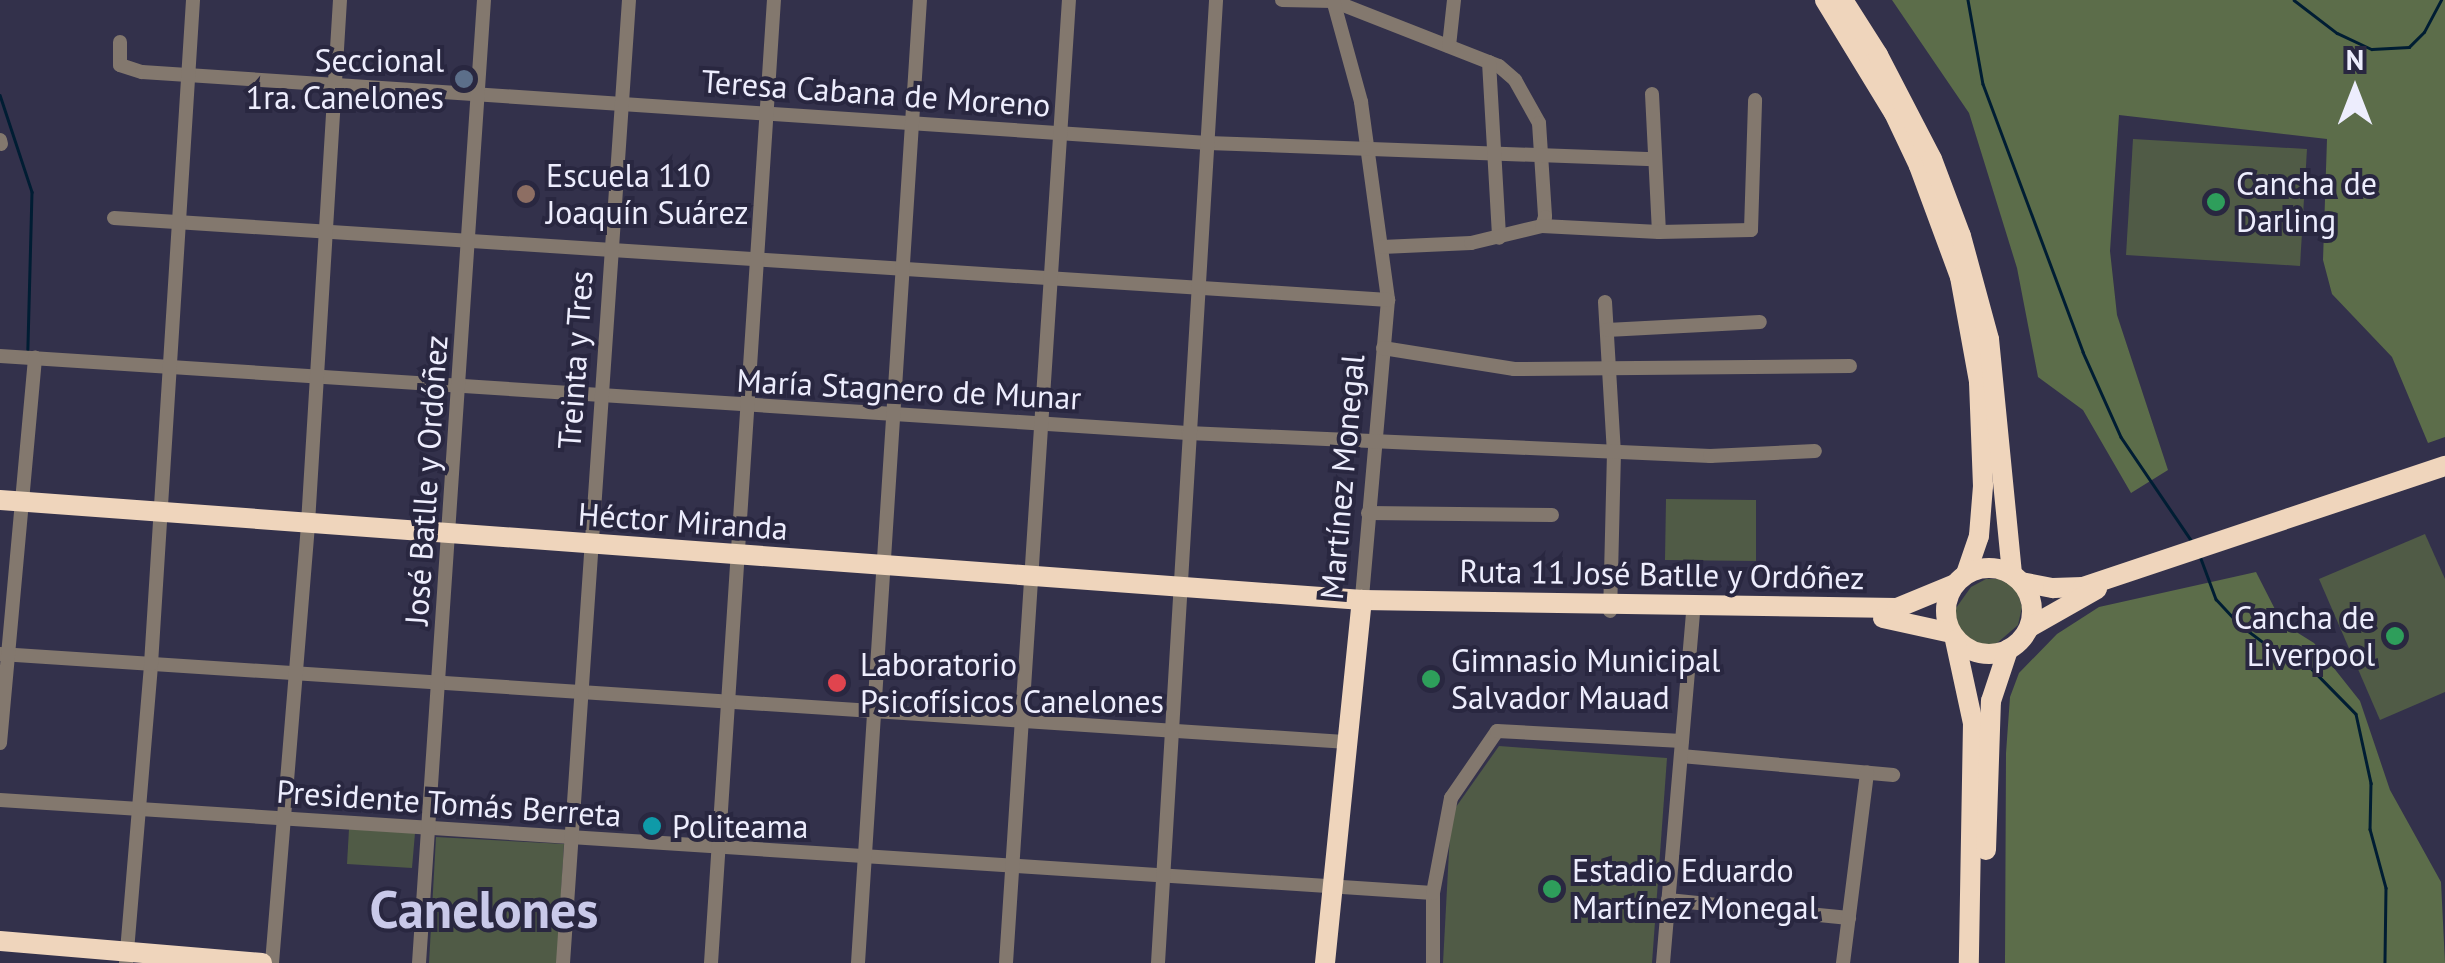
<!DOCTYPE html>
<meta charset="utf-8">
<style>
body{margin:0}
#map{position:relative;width:2445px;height:963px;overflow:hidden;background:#33314b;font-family:"PT Sans",sans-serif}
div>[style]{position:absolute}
.green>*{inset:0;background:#505b46}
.forest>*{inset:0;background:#5c6d4a}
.stream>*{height:2.5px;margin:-1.25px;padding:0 1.25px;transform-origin:1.25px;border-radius:1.25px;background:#001d33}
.minor>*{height:14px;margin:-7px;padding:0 7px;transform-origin:7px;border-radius:7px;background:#83786e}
.highway>*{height:20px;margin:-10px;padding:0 10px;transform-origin:10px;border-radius:10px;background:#efd5bc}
.highway>.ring{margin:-10px;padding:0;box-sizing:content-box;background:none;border:20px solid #efd5bc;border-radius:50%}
.dots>*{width:28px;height:28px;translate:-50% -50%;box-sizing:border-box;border:5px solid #292740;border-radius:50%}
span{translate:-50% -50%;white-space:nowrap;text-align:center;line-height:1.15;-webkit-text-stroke:8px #292740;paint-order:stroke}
.poi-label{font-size:32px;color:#ededfd}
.right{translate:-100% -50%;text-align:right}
.left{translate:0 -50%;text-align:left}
.street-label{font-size:32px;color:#ededfd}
.town-label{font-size:52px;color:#c9c9e9;font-weight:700}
.north{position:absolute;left:2305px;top:40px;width:100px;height:100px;-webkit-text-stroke:8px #292740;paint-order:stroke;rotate:0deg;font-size:28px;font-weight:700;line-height:40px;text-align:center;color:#ededfd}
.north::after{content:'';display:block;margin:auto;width:35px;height:45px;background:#ededfd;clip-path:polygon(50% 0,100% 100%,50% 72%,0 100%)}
</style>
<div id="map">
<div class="green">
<i style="clip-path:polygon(2133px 139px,2307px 149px,2300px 266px,2126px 255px)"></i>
<i style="clip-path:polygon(1666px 499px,1756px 500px,1756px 561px,1665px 560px)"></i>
<i style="clip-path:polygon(2425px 534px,2445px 579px,2445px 692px,2380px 720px,2319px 579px)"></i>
<i style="clip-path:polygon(1986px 579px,1999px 579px,2016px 588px,2022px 607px,2018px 625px,1996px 644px,1968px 645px,1955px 628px,1956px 608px,1971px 587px)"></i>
<i style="clip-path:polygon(1499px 746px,1667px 758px,1652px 963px,1443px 963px,1451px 814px)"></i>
<i style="clip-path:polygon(349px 829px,415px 833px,412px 868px,347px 864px)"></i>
<i style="clip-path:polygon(436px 837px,564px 844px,557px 963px,429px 963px)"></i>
</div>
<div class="forest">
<i style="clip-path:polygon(1892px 0,2445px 0,2445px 437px,2428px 443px,2392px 357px,2332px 294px,2323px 260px,2327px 139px,2119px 115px,2110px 251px,2117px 315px,2168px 470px,2131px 493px,2083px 410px,2038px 377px,2017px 268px,1969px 113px)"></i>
<i style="clip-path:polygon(2256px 572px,2282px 623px,2314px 643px,2360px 701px,2390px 790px,2441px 882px,2445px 963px,2005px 963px,2006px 753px,2010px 697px,2019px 673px,2057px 634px,2099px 607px)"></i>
</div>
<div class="stream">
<i style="left:1968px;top:0;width:85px;rotate:79.9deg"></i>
<i style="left:1983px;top:84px;width:286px;rotate:69.5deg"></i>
<i style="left:2083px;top:352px;width:93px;rotate:65.9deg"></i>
<i style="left:2121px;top:437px;width:125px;rotate:55.8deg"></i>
<i style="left:2294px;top:0;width:54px;rotate:37.5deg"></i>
<i style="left:2337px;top:33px;width:38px;rotate:25deg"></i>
<i style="left:2372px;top:49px;width:37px;rotate:-3deg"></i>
<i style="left:2409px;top:47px;width:21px;rotate:-45deg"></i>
<i style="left:2424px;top:32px;width:36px;rotate:-62deg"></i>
<i style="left:0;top:95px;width:102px;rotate:71.7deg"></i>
<i style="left:32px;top:192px;width:157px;rotate:91.5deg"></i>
<i style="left:2200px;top:556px;width:46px;rotate:69.6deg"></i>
<i style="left:2216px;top:599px;width:34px;rotate:47deg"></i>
<i style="left:2239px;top:624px;width:36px;rotate:37deg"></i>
<i style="left:2268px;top:646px;width:35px;rotate:20deg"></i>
<i style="left:2301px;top:658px;width:78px;rotate:45.5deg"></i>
<i style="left:2356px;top:714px;width:71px;rotate:77.7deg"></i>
<i style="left:2371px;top:783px;width:46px;rotate:91.2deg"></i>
<i style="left:2370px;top:829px;width:61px;rotate:74.8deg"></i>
<i style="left:2386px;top:888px;width:75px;rotate:90.8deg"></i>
</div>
<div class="minor">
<i style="left:1282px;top:0;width:51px;rotate:1.1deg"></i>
<i style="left:1333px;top:1px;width:178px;rotate:21.4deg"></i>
<i style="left:1499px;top:66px;width:21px;rotate:41deg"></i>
<i style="left:1515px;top:80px;width:49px;rotate:60.8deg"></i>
<i style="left:1539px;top:123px;width:94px;rotate:86.3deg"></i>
<i style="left:1545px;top:217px;width:9px;rotate:108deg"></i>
<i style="left:1333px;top:0;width:106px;rotate:74.6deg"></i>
<i style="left:1361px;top:102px;width:200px;rotate:82.2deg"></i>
<i style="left:1388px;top:300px;width:301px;rotate:95deg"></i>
<i style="left:120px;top:42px;width:23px;rotate:90deg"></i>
<i style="left:120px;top:65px;width:23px;rotate:18deg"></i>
<i style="left:142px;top:72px;width:1068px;rotate:3.81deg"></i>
<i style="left:1208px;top:143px;width:446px;rotate:2.1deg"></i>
<i style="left:1449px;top:46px;width:46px;rotate:-83.8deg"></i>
<i style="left:1489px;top:62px;width:176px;rotate:86.7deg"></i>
<i style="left:1652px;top:94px;width:138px;rotate:87.1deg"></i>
<i style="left:0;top:140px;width:4px;rotate:76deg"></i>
<i style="left:114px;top:218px;width:1277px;rotate:3.68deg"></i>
<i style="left:1382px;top:247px;width:89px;rotate:-2.6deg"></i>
<i style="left:1471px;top:243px;width:73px;rotate:-13.5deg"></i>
<i style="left:1542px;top:226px;width:117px;rotate:2.9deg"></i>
<i style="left:1659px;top:232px;width:92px;rotate:-1.2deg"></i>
<i style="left:1751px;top:230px;width:130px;rotate:-88.2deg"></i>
<i style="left:1605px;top:302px;width:150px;rotate:86.6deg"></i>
<i style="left:1614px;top:452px;width:159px;rotate:91.4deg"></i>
<i style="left:1607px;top:330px;width:153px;rotate:-3deg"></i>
<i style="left:1383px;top:348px;width:133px;rotate:9.1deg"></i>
<i style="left:1514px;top:369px;width:336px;rotate:-0.5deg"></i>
<i style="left:0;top:356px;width:1190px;rotate:3.71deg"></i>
<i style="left:1188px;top:433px;width:523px;rotate:2.52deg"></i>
<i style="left:1710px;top:456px;width:105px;rotate:-2.7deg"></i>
<i style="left:1368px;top:513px;width:184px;rotate:0.6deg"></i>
<i style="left:0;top:654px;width:1351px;rotate:3.74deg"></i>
<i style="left:0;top:743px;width:387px;rotate:-84.8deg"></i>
<i style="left:1681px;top:756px;width:213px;rotate:5.1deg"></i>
<i style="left:0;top:800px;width:1436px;rotate:3.71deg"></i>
<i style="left:1668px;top:900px;width:182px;rotate:5.7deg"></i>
<i style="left:126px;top:963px;width:300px;rotate:-85.2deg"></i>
<i style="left:151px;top:664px;width:665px;rotate:-86.38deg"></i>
<i style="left:272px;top:963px;width:441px;rotate:-85.3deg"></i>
<i style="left:308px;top:523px;width:524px;rotate:-86.5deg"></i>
<i style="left:419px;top:963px;width:965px;rotate:-86.14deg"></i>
<i style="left:563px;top:963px;width:965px;rotate:-86.08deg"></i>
<i style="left:711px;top:963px;width:965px;rotate:-86.26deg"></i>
<i style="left:858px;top:963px;width:965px;rotate:-86.32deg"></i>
<i style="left:1006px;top:963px;width:965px;rotate:-86.26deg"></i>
<i style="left:1158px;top:963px;width:965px;rotate:-86.55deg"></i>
<i style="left:1433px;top:963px;width:70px;rotate:-90deg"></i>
<i style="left:1433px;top:893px;width:97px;rotate:-79.3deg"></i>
<i style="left:1451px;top:798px;width:81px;rotate:-55.5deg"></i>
<i style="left:1497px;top:731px;width:185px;rotate:3.1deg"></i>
<i style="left:1663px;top:963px;width:360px;rotate:-85.1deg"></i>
<i style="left:1843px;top:963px;width:192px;rotate:-82.8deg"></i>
</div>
<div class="highway">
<i style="left:1825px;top:0;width:132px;rotate:58.6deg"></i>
<i style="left:1894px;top:113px;width:59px;rotate:64.7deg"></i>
<i style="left:1919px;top:166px;width:118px;rotate:69.7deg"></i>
<i style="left:1960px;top:277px;width:107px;rotate:79.7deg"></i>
<i style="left:1979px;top:382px;width:104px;rotate:87.8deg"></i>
<i style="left:1983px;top:486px;width:50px;rotate:94.6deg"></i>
<i style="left:1979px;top:536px;width:40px;rotate:108.9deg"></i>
<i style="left:1843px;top:0;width:65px;rotate:57.5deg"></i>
<i style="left:1878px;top:55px;width:117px;rotate:62.6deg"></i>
<i style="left:1932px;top:159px;width:82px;rotate:69.4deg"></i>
<i style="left:1961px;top:236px;width:107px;rotate:74.8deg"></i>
<i style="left:1989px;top:339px;width:237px;rotate:84.4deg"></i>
<i style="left:0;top:500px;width:1366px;rotate:4.2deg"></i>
<i style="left:1362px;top:600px;width:535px;rotate:0.86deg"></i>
<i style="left:1897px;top:608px;width:63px;rotate:-22.5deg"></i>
<i class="ring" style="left:1946px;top:568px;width:66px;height:66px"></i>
<i style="left:2021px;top:582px;width:33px;rotate:11deg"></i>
<i style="left:2053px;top:588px;width:30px;rotate:-2deg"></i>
<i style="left:2083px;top:587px;width:382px;rotate:-18.5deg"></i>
<i style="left:1883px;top:618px;width:70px;rotate:12.4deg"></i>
<i style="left:2030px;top:627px;width:77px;rotate:-29.6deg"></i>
<i style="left:1955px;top:640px;width:85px;rotate:77.8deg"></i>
<i style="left:1973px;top:723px;width:240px;rotate:91deg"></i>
<i style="left:1986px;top:850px;width:149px;rotate:-88.1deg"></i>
<i style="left:1991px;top:701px;width:54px;rotate:-71.6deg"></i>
<i style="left:0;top:941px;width:263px;rotate:4.8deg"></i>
<i style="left:1325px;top:963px;width:365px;rotate:-84.2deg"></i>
</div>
<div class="dots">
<i style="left:464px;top:79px;background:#5c6f8a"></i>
<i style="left:526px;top:194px;background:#8d6e63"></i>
<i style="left:2216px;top:202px;background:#2e9e5b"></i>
<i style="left:2395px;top:636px;background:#2e9e5b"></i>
<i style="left:1431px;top:679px;background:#2e9e5b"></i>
<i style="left:837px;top:683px;background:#e0444e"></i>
<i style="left:652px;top:826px;background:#0f9aa8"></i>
<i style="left:1552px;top:889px;background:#2e9e5b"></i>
</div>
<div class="poi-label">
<span class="right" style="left:444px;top:79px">Seccional<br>1ra. Canelones</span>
<span class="left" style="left:546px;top:194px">Escuela 110<br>Joaquín Suárez</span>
<span class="left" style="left:2236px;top:202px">Cancha de<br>Darling</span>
<span class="right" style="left:2375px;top:636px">Cancha de<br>Liverpool</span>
<span class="left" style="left:1451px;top:679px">Gimnasio Municipal<br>Salvador Mauad</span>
<span class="left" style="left:860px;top:683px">Laboratorio<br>Psicofísicos Canelones</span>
<span class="left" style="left:672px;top:826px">Politeama</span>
<span class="left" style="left:1572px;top:889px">Estadio Eduardo<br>Martínez Monegal</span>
</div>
<div class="street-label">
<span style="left:876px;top:93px;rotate:4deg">Teresa Cabana de Moreno</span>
<span style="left:575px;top:360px;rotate:-86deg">Treinta y Tres</span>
<span style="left:909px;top:389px;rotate:3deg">María Stagnero de Munar</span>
<span style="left:1342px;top:477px;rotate:-85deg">Martínez Monegal</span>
<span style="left:426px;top:480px;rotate:-86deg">José Batlle y Ordóñez</span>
<span style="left:683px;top:521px;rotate:4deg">Héctor Miranda</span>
<span style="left:1662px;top:574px;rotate:1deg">Ruta 11 José Batlle y Ordóñez</span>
<span style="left:449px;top:803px;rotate:4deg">Presidente Tomás Berreta</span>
</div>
<div class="town-label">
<span style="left:484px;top:909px">Canelones</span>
</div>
<div class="north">N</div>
</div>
